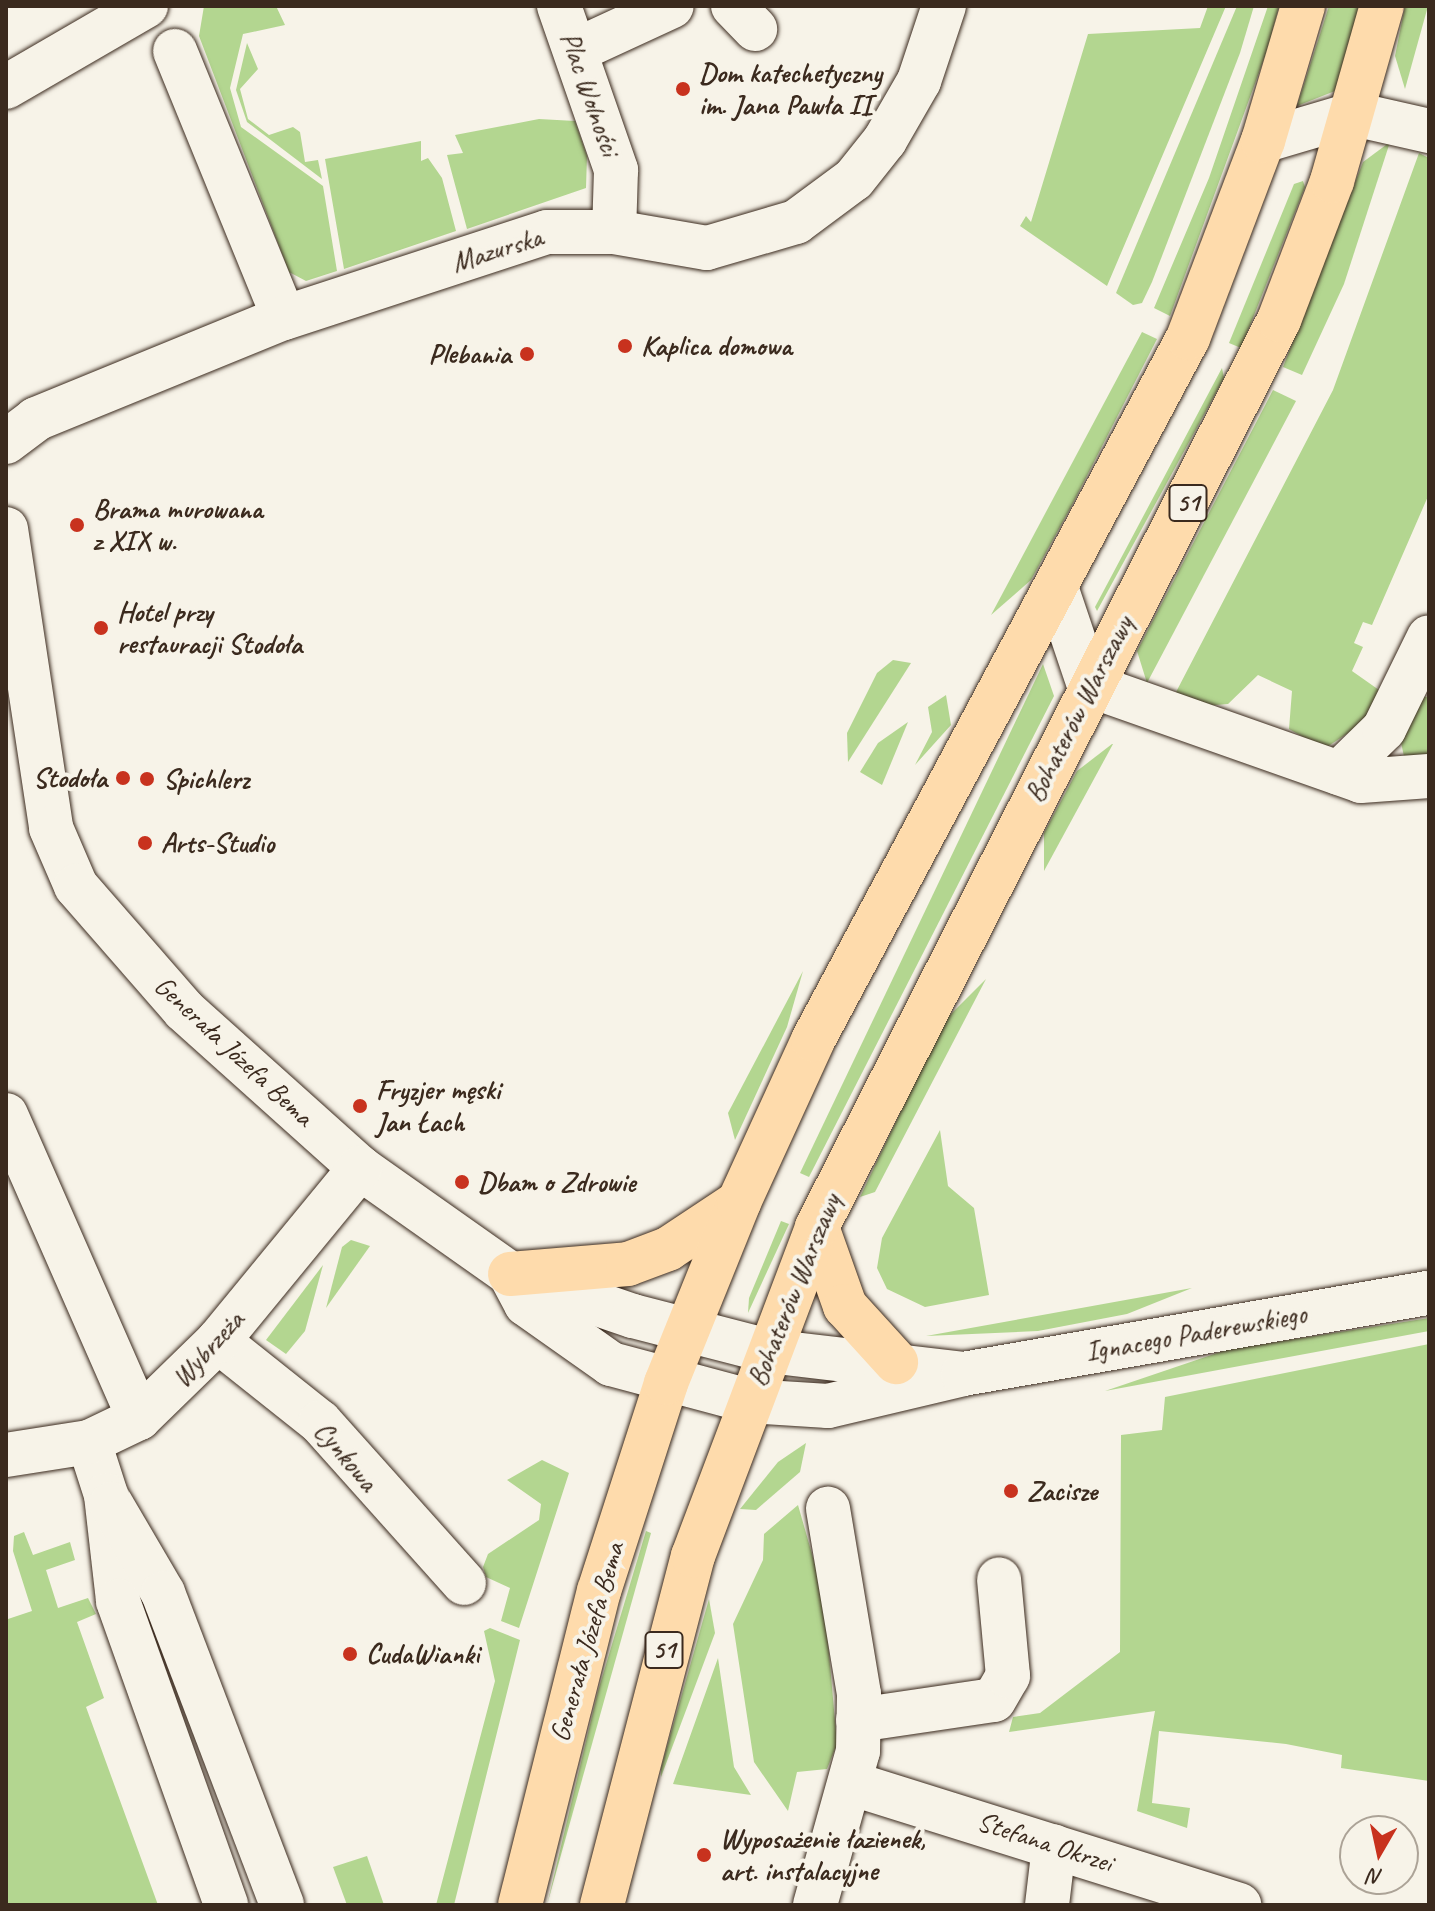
<!DOCTYPE html>
<meta charset="utf-8">
<style>
body{margin:0}
#map{position:relative;width:1435px;height:1911px;overflow:hidden;background:#f7f3e8;font-family:Caveat,sans-serif}
div>[style]{position:absolute}
.green>*{inset:0;background:#b3d690}
.roads{filter:drop-shadow(0 0 2px #3b2a1e) drop-shadow(0 0 2px #3b2a1e)}
.minor>*{height:44px;margin:-22px;padding:0 22px;transform-origin:22px;border-radius:22px;background:#f7f3e8}
.major>*{height:44px;margin:-22px;padding:0 22px;transform-origin:22px;border-radius:22px;background:#fedbac}
.dots>*{width:22px;height:22px;translate:-50% -50%;box-sizing:border-box;border:4px solid #f7f3e8;border-radius:50%}
span{translate:-50% -50%;white-space:nowrap;text-align:center;line-height:1.15;-webkit-text-stroke:8px #f7f3e8;paint-order:stroke}
.shield-label span{padding:2px 6px;background:#f7f3e8;border:2px solid;border-radius:6px;-webkit-text-stroke-width:0}
.shield-label{font-size:26px;color:#3b2a1e;font-weight:700}
.poi-label{font-size:28px;color:#3b2a1e;font-weight:700}
.left{translate:0 -50%;text-align:left}
.right{translate:-100% -50%;text-align:right}
.street-label{font-size:28px;color:#3b2a1e}
.frame{position:absolute;inset:0;border:8px solid #3b2a1e;pointer-events:none}
.north{position:absolute;left:1339px;top:1815px;width:80px;height:80px;box-sizing:border-box;background:#f7f3e8;border:2px solid #aca397;border-radius:50%;rotate:189deg;font-size:22px;font-weight:700;line-height:32px;text-align:center;color:#3b2a1e}
.north::after{content:'';display:block;margin:auto;width:28px;height:36px;background:#c8321e;clip-path:polygon(50% 0,100% 100%,50% 72%,0 100%)}
</style>
<div id="map">
<div class="green">
<i style="clip-path:polygon(204px 6px,276px 6px,285px 25px,243px 34px,230px 88px,241px 127px,323px 186px,337px 271px,306px 281px,289px 272px,199px 36px)"></i>
<i style="clip-path:polygon(1208px 6px,1226px 6px,1107px 286px,1020px 226px,1026px 216px,1031px 222px,1088px 34px,1200px 28px)"></i>
<i style="clip-path:polygon(1237px 6px,1254px 6px,1240px 53px,1152px 282px,1142px 303px,1133px 305px,1116px 293px)"></i>
<i style="clip-path:polygon(1268px 6px,1279px 6px,1268px 48px,1170px 316px,1154px 308px,1209px 178px)"></i>
<i style="clip-path:polygon(1329px 6px,1359px 6px,1340px 89px,1297px 106px)"></i>
<i style="clip-path:polygon(1405px 6px,1428px 6px,1405px 89px,1395px 56px)"></i>
<i style="clip-path:polygon(247px 43px,258px 69px,240px 89px,248px 119px,269px 135px,293px 127px,300px 132px,305px 162px,318px 160px,322px 179px,247px 122px,236px 90px)"></i>
<i style="clip-path:polygon(539px 119px,575px 121px,587px 156px,586px 188px,467px 229px,447px 155px,463px 153px,455px 135px)"></i>
<i style="clip-path:polygon(421px 141px,421px 161px,428px 158px,442px 178px,456px 231px,344px 269px,325px 159px)"></i>
<i style="clip-path:polygon(1390px 142px,1344px 284px,1302px 375px,1283px 367px,1363px 162px)"></i>
<i style="clip-path:polygon(1419px 153px,1429px 158px,1429px 494px,1372px 625px,1363px 622px,1354px 643px,1363px 647px,1352px 671px,1379px 690px,1363px 723px,1324px 749px,1289px 729px,1292px 691px,1258px 675px,1228px 704px,1203px 706px,1175px 694px,1333px 390px)"></i>
<i style="clip-path:polygon(1303px 181px,1305px 187px,1241px 348px,1229px 343px,1294px 184px)"></i>
<i style="clip-path:polygon(1142px 332px,1157px 339px,1072px 505px,1031px 580px,991px 615px)"></i>
<i style="clip-path:polygon(1222px 368px,1224px 378px,1097px 611px,1095px 607px)"></i>
<i style="clip-path:polygon(1273px 390px,1296px 401px,1147px 683px,1137px 651px)"></i>
<i style="clip-path:polygon(893px 660px,911px 663px,848px 762px,847px 733px,877px 673px)"></i>
<i style="clip-path:polygon(1043px 664px,1054px 696px,809px 1177px,800px 1173px)"></i>
<i style="clip-path:polygon(946px 695px,951px 725px,915px 765px,932px 732px,928px 707px)"></i>
<i style="clip-path:polygon(1421px 695px,1429px 698px,1429px 759px,1405px 761px,1400px 738px)"></i>
<i style="clip-path:polygon(908px 722px,882px 785px,860px 772px,878px 743px)"></i>
<i style="clip-path:polygon(1112px 744px,1113px 744px,1044px 871px,1044px 833px,1077px 771px)"></i>
<i style="clip-path:polygon(803px 971px,787px 1027px,735px 1140px,728px 1113px)"></i>
<i style="clip-path:polygon(986px 979px,875px 1192px,860px 1197px,944px 1021px)"></i>
<i style="clip-path:polygon(940px 1130px,948px 1186px,974px 1208px,989px 1295px,925px 1307px,887px 1289px,877px 1268px,882px 1238px)"></i>
<i style="clip-path:polygon(781px 1221px,789px 1224px,748px 1313px,749px 1298px)"></i>
<i style="clip-path:polygon(351px 1240px,370px 1246px,326px 1308px,342px 1247px)"></i>
<i style="clip-path:polygon(323px 1265px,305px 1331px,286px 1354px,266px 1340px)"></i>
<i style="clip-path:polygon(1192px 1288px,1127px 1314px,1038px 1331px,926px 1336px)"></i>
<i style="clip-path:polygon(1429px 1318px,1429px 1331px,1105px 1391px,1226px 1350px)"></i>
<i style="clip-path:polygon(1429px 1344px,1429px 1781px,1341px 1768px,1342px 1755px,1286px 1744px,1159px 1731px,1152px 1803px,1190px 1808px,1187px 1828px,1137px 1811px,1155px 1711px,1009px 1732px,1013px 1717px,1040px 1713px,1120px 1652px,1121px 1435px,1162px 1430px,1165px 1397px)"></i>
<i style="clip-path:polygon(806px 1443px,800px 1472px,756px 1510px,740px 1509px,778px 1462px)"></i>
<i style="clip-path:polygon(542px 1460px,569px 1473px,519px 1628px,501px 1621px,510px 1588px,486px 1577px,483px 1567px,488px 1554px,539px 1520px,541px 1504px,507px 1480px)"></i>
<i style="clip-path:polygon(798px 1505px,824px 1596px,837px 1744px,827px 1769px,797px 1772px,788px 1811px,754px 1762px,733px 1624px,763px 1560px,764px 1534px)"></i>
<i style="clip-path:polygon(646px 1531px,651px 1533px,547px 1905px,598px 1691px)"></i>
<i style="clip-path:polygon(24px 1532px,33px 1555px,70px 1542px,75px 1560px,46px 1570px,58px 1608px,88px 1598px,96px 1614px,77px 1622px,104px 1698px,86px 1707px,158px 1905px,6px 1905px,6px 1614px,8px 1619px,32px 1611px,13px 1551px,14px 1536px)"></i>
<i style="clip-path:polygon(709px 1599px,715px 1633px,661px 1777px,661px 1768px)"></i>
<i style="clip-path:polygon(490px 1628px,520px 1640px,454px 1905px,436px 1905px,495px 1681px,484px 1631px)"></i>
<i style="clip-path:polygon(718px 1658px,734px 1767px,751px 1795px,673px 1784px)"></i>
<i style="clip-path:polygon(367px 1856px,384px 1905px,347px 1905px,333px 1867px)"></i>
</div>
<div class="roads">
<div class="minor">
<i style="left:559px;top:6px;width:174px;rotate:70.8deg"></i>
<i style="left:616px;top:170px;width:62px;rotate:91.8deg"></i>
<i style="left:733px;top:6px;width:32px;rotate:46deg"></i>
<i style="left:579px;top:49px;width:102px;rotate:-24.8deg"></i>
<i style="left:175px;top:51px;width:288px;rotate:67.8deg"></i>
<i style="left:6px;top:87px;width:162px;rotate:-30.1deg"></i>
<i style="left:1263px;top:141px;width:95px;rotate:-16.5deg"></i>
<i style="left:1354px;top:114px;width:77px;rotate:12.8deg"></i>
<i style="left:6px;top:442px;width:38px;rotate:-37deg"></i>
<i style="left:36px;top:419px;width:268px;rotate:-22.2deg"></i>
<i style="left:284px;top:318px;width:277px;rotate:-18.1deg"></i>
<i style="left:547px;top:232px;width:67px"></i>
<i style="left:614px;top:232px;width:94px;rotate:9.8deg"></i>
<i style="left:707px;top:248px;width:93px;rotate:-16.3deg"></i>
<i style="left:796px;top:222px;width:72px;rotate:-36.6deg"></i>
<i style="left:854px;top:179px;width:50px;rotate:-51.5deg"></i>
<i style="left:885px;top:140px;width:68px;rotate:-60deg"></i>
<i style="left:919px;top:81px;width:79px;rotate:-71.6deg"></i>
<i style="left:6px;top:529px;width:302px;rotate:81.4deg"></i>
<i style="left:51px;top:828px;width:63px;rotate:66.7deg"></i>
<i style="left:76px;top:886px;width:164px;rotate:48.9deg"></i>
<i style="left:184px;top:1010px;width:237px;rotate:41.9deg"></i>
<i style="left:360px;top:1168px;width:184px;rotate:35.2deg"></i>
<i style="left:510px;top:1274px;width:130px;rotate:18.9deg"></i>
<i style="left:633px;top:1316px;width:139px;rotate:14.5deg"></i>
<i style="left:768px;top:1351px;width:196px;rotate:6.7deg"></i>
<i style="left:1056px;top:587px;width:103px;rotate:71.4deg"></i>
<i style="left:1089px;top:685px;width:288px;rotate:19.4deg"></i>
<i style="left:1361px;top:781px;width:68px;rotate:-4.2deg"></i>
<i style="left:1339px;top:773px;width:63px;rotate:-44.4deg"></i>
<i style="left:1384px;top:729px;width:102px;rotate:-63.9deg"></i>
<i style="left:6px;top:1115px;width:331px;rotate:66.3deg"></i>
<i style="left:510px;top:1274px;width:34px;rotate:62deg"></i>
<i style="left:526px;top:1304px;width:104px;rotate:35.2deg"></i>
<i style="left:611px;top:1364px;width:143px;rotate:15deg"></i>
<i style="left:749px;top:1401px;width:79px;rotate:3.6deg"></i>
<i style="left:828px;top:1406px;width:139px;rotate:-13.3deg"></i>
<i style="left:963px;top:1374px;width:473px;rotate:-9.9deg"></i>
<i style="left:218px;top:1341px;width:130px;rotate:38.5deg"></i>
<i style="left:320px;top:1422px;width:216px;rotate:48.2deg"></i>
<i style="left:89px;top:1442px;width:56px;rotate:72.2deg"></i>
<i style="left:106px;top:1495px;width:107px;rotate:83.5deg"></i>
<i style="left:118px;top:1601px;width:323px;rotate:70.4deg"></i>
<i style="left:6px;top:1455px;width:84px;rotate:-8.9deg"></i>
<i style="left:89px;top:1442px;width:55px;rotate:-25.6deg"></i>
<i style="left:139px;top:1418px;width:110px;rotate:-44.3deg"></i>
<i style="left:218px;top:1341px;width:224px;rotate:-50.6deg"></i>
<i style="left:111px;top:1504px;width:103px;rotate:59.7deg"></i>
<i style="left:163px;top:1593px;width:334px;rotate:69.1deg"></i>
<i style="left:858px;top:1720px;width:137px;rotate:-8.4deg"></i>
<i style="left:994px;top:1700px;width:28px;rotate:-60deg"></i>
<i style="left:1008px;top:1676px;width:97px;rotate:-95.3deg"></i>
<i style="left:850px;top:1783px;width:408px;rotate:17.4deg"></i>
<i style="left:815px;top:1905px;width:160px;rotate:-74.4deg"></i>
<i style="left:858px;top:1751px;width:57px;rotate:-89deg"></i>
<i style="left:859px;top:1694px;width:188px;rotate:-99.5deg"></i>
<i style="left:1047px;top:1905px;width:59px;rotate:-83.2deg"></i>
</div>
<div class="major">
<i style="left:817px;top:1227px;width:84px;rotate:70.5deg"></i>
<i style="left:845px;top:1306px;width:76px;rotate:47.7deg"></i>
<i style="left:510px;top:1274px;width:118px;rotate:-4.8deg"></i>
<i style="left:628px;top:1264px;width:43px;rotate:-20.6deg"></i>
<i style="left:668px;top:1249px;width:85px;rotate:-33.5deg"></i>
<i style="left:520px;top:1905px;width:324px;rotate:-75.9deg"></i>
<i style="left:599px;top:1591px;width:219px;rotate:-72.1deg"></i>
<i style="left:666px;top:1383px;width:195px;rotate:-68deg"></i>
<i style="left:739px;top:1202px;width:178px;rotate:-65.4deg"></i>
<i style="left:813px;top:1040px;width:796px;rotate:-61.89deg"></i>
<i style="left:1188px;top:338px;width:211px;rotate:-69.2deg"></i>
<i style="left:1263px;top:141px;width:141px;rotate:-73.5deg"></i>
<i style="left:602px;top:1905px;width:361px;rotate:-75.4deg"></i>
<i style="left:693px;top:1556px;width:352px;rotate:-69.3deg"></i>
<i style="left:817px;top:1227px;width:1018px;rotate:-63.01deg"></i>
<i style="left:1279px;top:320px;width:149px;rotate:-69.1deg"></i>
<i style="left:1332px;top:181px;width:182px;rotate:-74.1deg"></i>
</div>
</div>
<div class="dots">
<i style="left:683px;top:89px;background:#c8321e"></i>
<i style="left:625px;top:346px;background:#c8321e"></i>
<i style="left:527px;top:354px;background:#c8321e"></i>
<i style="left:77px;top:525px;background:#c8321e"></i>
<i style="left:101px;top:628px;background:#c8321e"></i>
<i style="left:123px;top:778px;background:#c8321e"></i>
<i style="left:147px;top:779px;background:#c8321e"></i>
<i style="left:145px;top:843px;background:#c8321e"></i>
<i style="left:360px;top:1106px;background:#c8321e"></i>
<i style="left:462px;top:1182px;background:#c8321e"></i>
<i style="left:1011px;top:1491px;background:#c8321e"></i>
<i style="left:350px;top:1654px;background:#c8321e"></i>
<i style="left:704px;top:1855px;background:#c8321e"></i>
</div>
<div class="shield-label">
<span style="left:1188px;top:503px">51</span>
<span style="left:664px;top:1650px">51</span>
</div>
<div class="poi-label">
<span class="left" style="left:699px;top:89px">Dom katechetyczny<br>im. Jana Pawła II</span>
<span class="left" style="left:641px;top:346px">Kaplica domowa</span>
<span class="right" style="left:511px;top:354px">Plebania</span>
<span class="left" style="left:93px;top:525px">Brama murowana<br>z XIX w.</span>
<span class="left" style="left:117px;top:628px">Hotel przy<br>restauracji Stodoła</span>
<span class="right" style="left:107px;top:778px">Stodoła</span>
<span class="left" style="left:163px;top:779px">Spichlerz</span>
<span class="left" style="left:161px;top:843px">Arts-Studio</span>
<span class="left" style="left:376px;top:1106px">Fryzjer męski<br>Jan Łach</span>
<span class="left" style="left:478px;top:1182px">Dbam o Zdrowie</span>
<span class="left" style="left:1027px;top:1491px">Zacisze</span>
<span class="left" style="left:366px;top:1654px">CudaWianki</span>
<span class="left" style="left:720px;top:1855px">Wyposażenie łazienek,<br>art. instalacyjne</span>
</div>
<div class="street-label">
<span style="left:590px;top:94px;rotate:71deg">Plac Wolności</span>
<span style="left:497px;top:250px;rotate:-17deg">Mazurska</span>
<span style="left:1079px;top:709px;rotate:-63deg">Bohaterów Warszawy</span>
<span style="left:234px;top:1051px;rotate:43deg">Generała Józefa Bema</span>
<span style="left:794px;top:1290px;rotate:-68deg">Bohaterów Warszawy</span>
<span style="left:1196px;top:1333px;rotate:-10deg">Ignacego Paderewskiego</span>
<span style="left:208px;top:1349px;rotate:-48deg">Wybrzeża</span>
<span style="left:346px;top:1456px;rotate:50deg">Cynkowa</span>
<span style="left:587px;top:1642px;rotate:-74deg">Generała Józefa Bema</span>
<span style="left:1045px;top:1842px;rotate:18deg">Stefana Okrzei</span>
</div>
<div class="frame"></div>
<div class="north">N</div>
</div>
